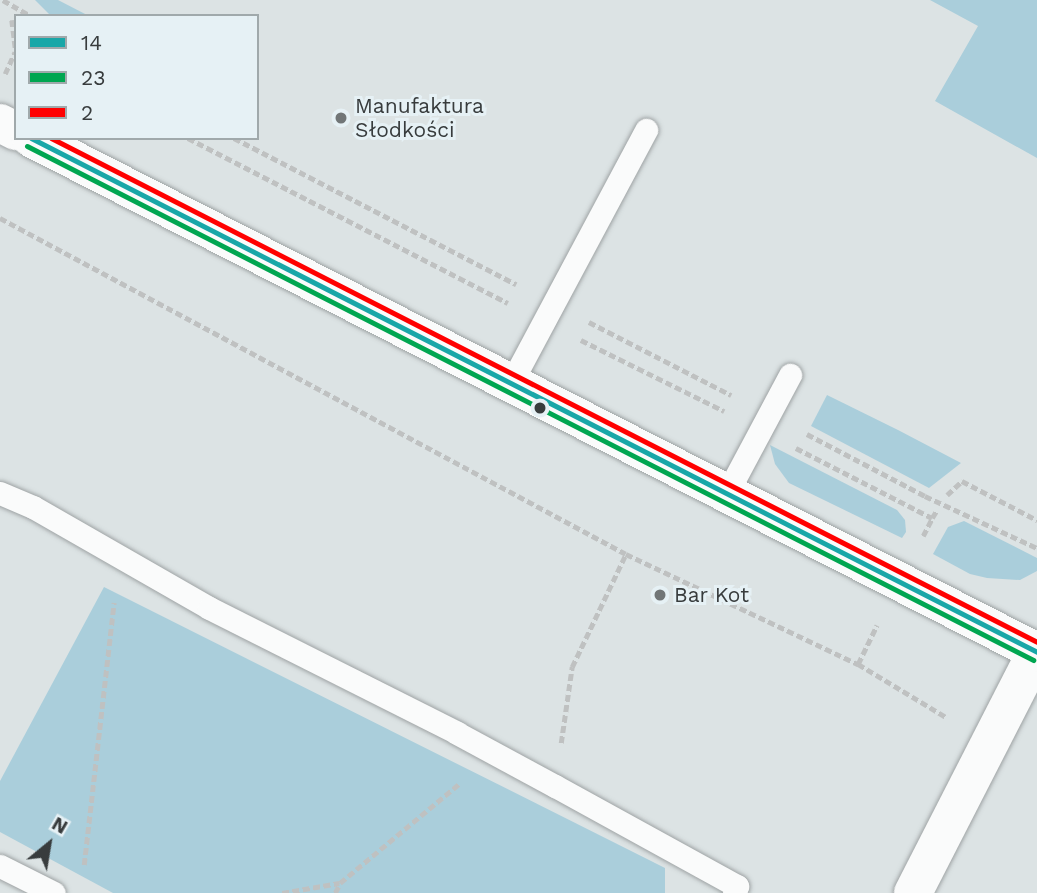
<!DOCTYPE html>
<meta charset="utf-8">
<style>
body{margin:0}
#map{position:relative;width:1037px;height:893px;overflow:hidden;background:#dce3e4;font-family:"Work Sans",sans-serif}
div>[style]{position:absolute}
.green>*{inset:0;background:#aacedb}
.path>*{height:4.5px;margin-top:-2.25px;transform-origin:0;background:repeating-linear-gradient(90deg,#bfc1c1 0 7px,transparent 0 10.5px)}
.roads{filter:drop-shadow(0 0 2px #9ea3a4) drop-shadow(0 0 2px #9ea3a4)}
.service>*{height:23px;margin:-11.5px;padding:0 11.5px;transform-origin:11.5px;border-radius:11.5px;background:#fafbfb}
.minor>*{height:38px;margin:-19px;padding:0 19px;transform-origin:19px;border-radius:19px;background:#fafbfb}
.tertiary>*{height:38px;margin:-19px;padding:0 19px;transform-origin:19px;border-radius:19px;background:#fafbfb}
.bus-1>*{height:5px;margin:-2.5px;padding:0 2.5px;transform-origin:2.5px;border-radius:2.5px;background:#19a7a8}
.bus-2>*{height:5px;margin:-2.5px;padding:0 2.5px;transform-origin:2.5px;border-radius:2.5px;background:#00a651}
.bus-3>*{height:5px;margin:-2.5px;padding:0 2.5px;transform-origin:2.5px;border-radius:2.5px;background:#f00}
.dots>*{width:19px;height:19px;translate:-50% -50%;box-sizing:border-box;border:4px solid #e6f1f5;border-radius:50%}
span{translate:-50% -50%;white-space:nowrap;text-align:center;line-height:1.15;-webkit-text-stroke:6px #e6f1f5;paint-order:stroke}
.poi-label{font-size:21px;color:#383c3d}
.left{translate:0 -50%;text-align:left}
.legend{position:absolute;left:14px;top:14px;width:245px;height:126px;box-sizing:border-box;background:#e6f1f5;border:2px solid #a0a9ab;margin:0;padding:9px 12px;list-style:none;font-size:21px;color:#383c3d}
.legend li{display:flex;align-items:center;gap:14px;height:35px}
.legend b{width:35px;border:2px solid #a0a9ab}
.north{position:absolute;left:14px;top:809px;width:70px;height:70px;-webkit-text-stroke:5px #e6f1f5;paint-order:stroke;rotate:30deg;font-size:19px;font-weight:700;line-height:28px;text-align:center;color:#383c3d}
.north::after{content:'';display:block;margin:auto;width:24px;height:32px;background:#383c3d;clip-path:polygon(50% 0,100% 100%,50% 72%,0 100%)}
</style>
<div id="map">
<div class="green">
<i style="clip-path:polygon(35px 0,58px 0,89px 16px,51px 16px)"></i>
<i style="clip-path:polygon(930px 0,1037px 0,1037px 158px,935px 101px,978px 26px)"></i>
<i style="clip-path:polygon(827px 395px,898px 430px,961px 463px,929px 488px,811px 426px)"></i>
<i style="clip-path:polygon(770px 445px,897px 510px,905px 520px,906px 532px,902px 538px,789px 483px,775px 464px)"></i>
<i style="clip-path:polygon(964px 521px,1037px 558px,1037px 571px,1020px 580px,987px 578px,970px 574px,933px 554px,948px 527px)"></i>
<i style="clip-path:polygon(104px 587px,665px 868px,665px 893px,113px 893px,0 832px,0 781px)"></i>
</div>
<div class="path">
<i style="left:3px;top:0;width:32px;rotate:30deg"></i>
<i style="left:12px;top:20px;width:33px;rotate:83deg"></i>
<i style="left:5px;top:74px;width:24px;rotate:-66deg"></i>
<i style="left:188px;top:138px;width:360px;rotate:27.3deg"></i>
<i style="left:234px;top:138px;width:318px;rotate:27.4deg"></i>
<i style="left:0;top:218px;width:710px;rotate:28.22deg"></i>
<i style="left:626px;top:554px;width:257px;rotate:25.4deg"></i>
<i style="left:858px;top:664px;width:103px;rotate:31.1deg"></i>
<i style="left:589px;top:322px;width:160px;rotate:27.2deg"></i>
<i style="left:581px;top:340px;width:160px;rotate:26.4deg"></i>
<i style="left:807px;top:434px;width:133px;rotate:27.7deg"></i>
<i style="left:925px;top:496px;width:123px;rotate:24.9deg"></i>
<i style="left:796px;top:448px;width:153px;rotate:27.2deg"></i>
<i style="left:932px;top:518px;width:9px;rotate:-58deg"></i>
<i style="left:947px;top:495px;width:21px;rotate:-43deg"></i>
<i style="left:962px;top:481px;width:85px;rotate:27.5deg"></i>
<i style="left:923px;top:536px;width:20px;rotate:-63deg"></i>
<i style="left:858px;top:664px;width:43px;rotate:-64deg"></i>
<i style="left:561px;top:743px;width:77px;rotate:-81.8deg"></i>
<i style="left:572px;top:667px;width:125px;rotate:-64.5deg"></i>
<i style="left:84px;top:865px;width:264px;rotate:-83.5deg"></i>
<i style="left:282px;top:893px;width:58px;rotate:-10deg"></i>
<i style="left:335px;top:893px;width:11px;rotate:-63deg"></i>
<i style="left:340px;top:883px;width:156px;rotate:-39.8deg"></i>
</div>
<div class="roads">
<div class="service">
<i style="left:511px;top:383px;width:287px;rotate:-61.9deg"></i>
<i style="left:0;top:493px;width:36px;rotate:23deg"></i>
<i style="left:33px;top:507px;width:203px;rotate:29.8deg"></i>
<i style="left:209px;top:608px;width:278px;rotate:26.7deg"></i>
<i style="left:457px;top:733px;width:111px;rotate:28.4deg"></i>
<i style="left:555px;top:786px;width:208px;rotate:28.8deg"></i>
<i style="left:737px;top:886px;width:8px;rotate:113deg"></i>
<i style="left:727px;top:493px;width:134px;rotate:-61.9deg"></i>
<i style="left:0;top:866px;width:60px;rotate:26.6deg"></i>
</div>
<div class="minor">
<i style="left:913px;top:893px;width:272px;rotate:-62.9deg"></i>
</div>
<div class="tertiary">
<i style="left:0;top:123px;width:18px;rotate:27deg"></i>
<i style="left:31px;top:138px;width:1130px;rotate:27.06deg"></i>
</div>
</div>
<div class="bus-1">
<i style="left:31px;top:138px;width:1130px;rotate:27.06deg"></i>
</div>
<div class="bus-2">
<i style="left:27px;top:146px;width:1130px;rotate:27.06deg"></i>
</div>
<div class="bus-3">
<i style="left:51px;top:138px;width:1107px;rotate:27.07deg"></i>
</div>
<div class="dots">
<i style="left:341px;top:118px;background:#717677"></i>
<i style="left:540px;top:408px;background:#383c3d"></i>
<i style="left:660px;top:595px;background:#717677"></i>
</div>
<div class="poi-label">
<span class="left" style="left:355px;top:118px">Manufaktura<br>Słodkości</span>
<span class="left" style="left:674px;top:595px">Bar Kot</span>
</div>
<ul class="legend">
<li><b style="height:9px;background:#19a7a8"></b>14</li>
<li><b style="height:9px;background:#00a651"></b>23</li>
<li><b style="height:9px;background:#f00"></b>2</li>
</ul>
<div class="north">N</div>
</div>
